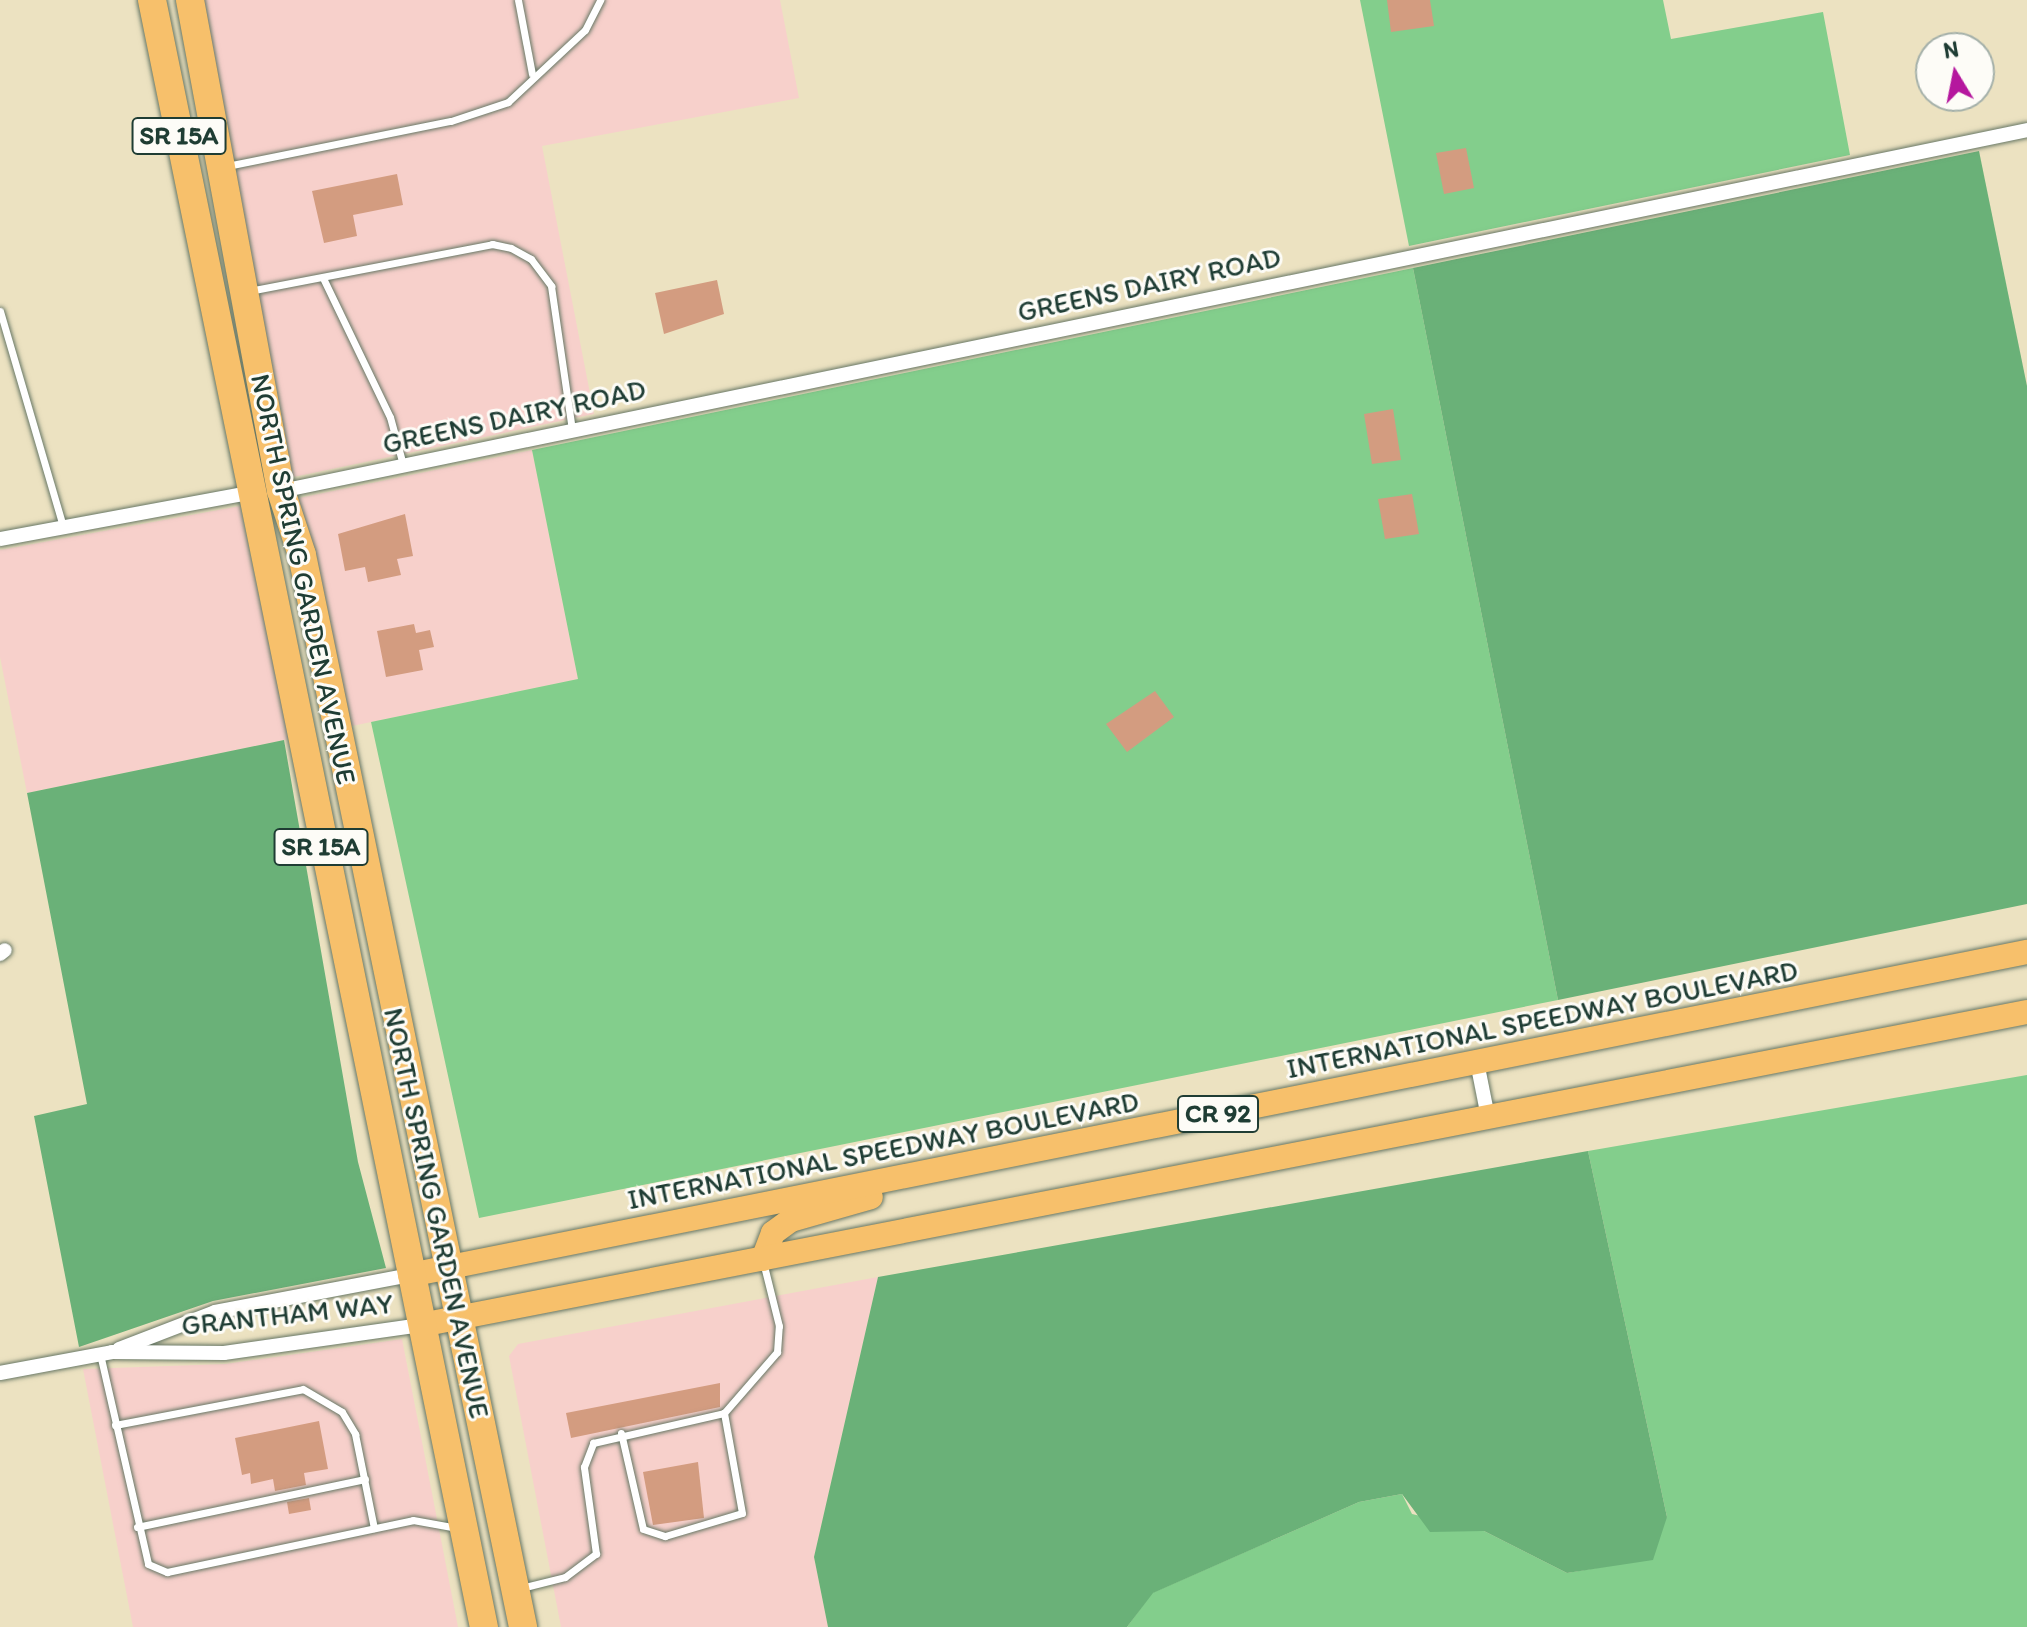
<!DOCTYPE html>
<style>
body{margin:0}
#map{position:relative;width:2027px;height:1627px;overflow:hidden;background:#ece2c1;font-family:Itim,sans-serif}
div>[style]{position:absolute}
.built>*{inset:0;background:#f7d0cb}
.green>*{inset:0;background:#83ce8c}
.forest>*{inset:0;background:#6ab178}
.building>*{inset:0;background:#d39c80}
.roads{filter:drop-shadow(0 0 2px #677765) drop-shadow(0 0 2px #677765)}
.lane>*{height:7px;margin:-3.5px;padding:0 3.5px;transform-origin:3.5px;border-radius:3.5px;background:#fff}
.street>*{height:14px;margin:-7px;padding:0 7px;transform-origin:7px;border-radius:7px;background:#fff}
.primary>*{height:24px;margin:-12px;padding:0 12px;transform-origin:12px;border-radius:12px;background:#f7c06b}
.highway>*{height:28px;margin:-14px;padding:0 14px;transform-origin:14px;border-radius:14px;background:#f7c06b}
span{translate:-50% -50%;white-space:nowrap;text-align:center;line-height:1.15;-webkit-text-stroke:6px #fdfcf7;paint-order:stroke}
.shield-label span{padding:2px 6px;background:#fdfcf7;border:2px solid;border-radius:6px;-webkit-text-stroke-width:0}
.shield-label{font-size:26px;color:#1f3d34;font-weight:700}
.street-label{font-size:28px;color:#1f3d34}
.north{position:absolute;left:1915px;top:32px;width:80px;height:80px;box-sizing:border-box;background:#fdfcf7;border:2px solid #a4b0a9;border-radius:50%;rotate:350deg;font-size:22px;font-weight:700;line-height:32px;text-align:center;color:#1f3d34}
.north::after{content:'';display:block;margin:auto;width:28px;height:36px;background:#b5179e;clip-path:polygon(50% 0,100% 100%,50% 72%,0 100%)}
</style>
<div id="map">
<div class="built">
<i style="clip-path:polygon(200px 0,780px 0,799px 98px,542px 146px,594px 414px,289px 478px)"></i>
<i style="clip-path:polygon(532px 450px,578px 679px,347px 727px,294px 499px)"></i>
<i style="clip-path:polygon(240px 506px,289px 739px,27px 793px,0 657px,0 550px)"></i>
<i style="clip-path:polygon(878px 1277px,814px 1557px,828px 1627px,561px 1627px,509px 1356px,518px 1344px)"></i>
<i style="clip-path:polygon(402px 1339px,458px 1627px,133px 1627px,83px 1369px,225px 1364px)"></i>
</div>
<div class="green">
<i style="clip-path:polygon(1360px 0,1663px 0,1671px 39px,1823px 12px,1850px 155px,1409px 246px)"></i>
<i style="clip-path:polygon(1413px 268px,1558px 1000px,479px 1218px,371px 722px,578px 679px,532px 450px)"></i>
<i style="clip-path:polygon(2027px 1075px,2027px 1627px,1127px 1627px,1152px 1593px,1359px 1502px,1402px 1494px,1412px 1514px,1484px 1531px,1567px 1573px,1608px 1566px,1667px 1517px,1588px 1151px)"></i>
</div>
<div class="forest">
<i style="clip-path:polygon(1979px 151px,2027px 386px,2027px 904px,1558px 1000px,1413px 268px)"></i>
<i style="clip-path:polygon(284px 740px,358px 1162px,386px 1268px,213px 1301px,79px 1347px,34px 1116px,87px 1104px,27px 793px)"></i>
<i style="clip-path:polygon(1588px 1151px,1667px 1517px,1653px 1560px,1567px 1573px,1484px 1531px,1430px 1532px,1402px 1494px,1359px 1502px,1153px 1593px,1127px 1627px,828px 1627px,814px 1557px,878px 1277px)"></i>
</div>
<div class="building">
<i style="clip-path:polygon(1387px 0,1430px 0,1434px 26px,1391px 32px)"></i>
<i style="clip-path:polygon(1466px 148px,1474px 188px,1444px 194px,1436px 153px)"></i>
<i style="clip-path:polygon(397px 174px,403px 205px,353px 215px,357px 236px,324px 243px,312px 191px)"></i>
<i style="clip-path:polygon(717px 280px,724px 314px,664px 334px,655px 293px)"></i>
<i style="clip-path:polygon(1393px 409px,1401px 460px,1372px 464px,1364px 414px)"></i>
<i style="clip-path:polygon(1412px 494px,1419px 534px,1385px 539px,1378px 499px)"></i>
<i style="clip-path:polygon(405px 514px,413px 556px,397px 559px,401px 575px,368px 582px,365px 567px,345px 571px,338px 534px)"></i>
<i style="clip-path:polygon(414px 624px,416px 633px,430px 630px,434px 647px,419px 650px,423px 670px,386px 677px,377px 631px)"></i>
<i style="clip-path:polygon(1155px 691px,1174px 717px,1127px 752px,1106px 724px)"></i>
<i style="clip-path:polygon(720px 1383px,720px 1407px,571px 1438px,566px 1413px)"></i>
<i style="clip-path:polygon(319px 1421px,328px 1469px,304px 1473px,306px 1485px,275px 1491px,273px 1479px,251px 1484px,250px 1473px,242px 1475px,235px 1438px)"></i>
<i style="clip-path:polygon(698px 1462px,704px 1518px,653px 1525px,643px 1472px)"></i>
<i style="clip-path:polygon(309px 1498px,311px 1510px,289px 1514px,287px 1502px)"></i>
</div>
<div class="roads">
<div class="lane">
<i style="left:518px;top:0;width:75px;rotate:79.3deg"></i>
<i style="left:227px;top:166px;width:228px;rotate:-11.4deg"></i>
<i style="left:451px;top:121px;width:60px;rotate:-18.4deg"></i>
<i style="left:508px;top:102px;width:105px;rotate:-43.1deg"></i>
<i style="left:585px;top:30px;width:34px;rotate:-63deg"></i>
<i style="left:323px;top:278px;width:154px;rotate:64.3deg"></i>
<i style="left:390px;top:417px;width:50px;rotate:74.8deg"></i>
<i style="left:249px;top:291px;width:248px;rotate:-10.9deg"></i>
<i style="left:492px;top:244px;width:19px;rotate:12deg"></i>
<i style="left:511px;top:248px;width:23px;rotate:29deg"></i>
<i style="left:531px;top:259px;width:34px;rotate:53deg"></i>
<i style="left:551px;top:286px;width:146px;rotate:81.7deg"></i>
<i style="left:0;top:311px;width:225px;rotate:73.7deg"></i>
<i style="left:100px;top:1354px;width:215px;rotate:77.1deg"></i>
<i style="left:148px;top:1564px;width:21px;rotate:23deg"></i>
<i style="left:167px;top:1572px;width:251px;rotate:-11.9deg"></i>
<i style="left:413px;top:1520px;width:45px;rotate:10.3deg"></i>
<i style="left:115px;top:1425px;width:191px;rotate:-10.8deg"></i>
<i style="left:303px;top:1389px;width:45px;rotate:30.5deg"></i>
<i style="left:342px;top:1412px;width:26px;rotate:59deg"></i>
<i style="left:355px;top:1434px;width:96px;rotate:78.6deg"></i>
<i style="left:621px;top:1433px;width:98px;rotate:77.1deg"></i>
<i style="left:643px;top:1529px;width:23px;rotate:18deg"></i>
<i style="left:665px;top:1536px;width:80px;rotate:-16.6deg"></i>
<i style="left:742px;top:1513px;width:102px;rotate:-100.2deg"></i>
<i style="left:137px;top:1527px;width:233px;rotate:-11.9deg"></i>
<i style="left:521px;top:1588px;width:45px;rotate:-14deg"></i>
<i style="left:565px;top:1577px;width:39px;rotate:-37deg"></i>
<i style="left:596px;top:1554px;width:88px;rotate:-97.9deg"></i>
<i style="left:584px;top:1467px;width:26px;rotate:-69deg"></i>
<i style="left:593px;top:1443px;width:134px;rotate:-12.9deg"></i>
<i style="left:724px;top:1413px;width:81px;rotate:-49deg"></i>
<i style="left:777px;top:1352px;width:26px;rotate:-86deg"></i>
<i style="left:779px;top:1326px;width:66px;rotate:-104deg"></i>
</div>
<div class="street">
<i style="left:281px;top:491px;width:1783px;rotate:-11.68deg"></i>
<i style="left:0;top:539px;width:252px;rotate:-10.5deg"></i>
<i style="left:0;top:954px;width:6px;rotate:-39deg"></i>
<i style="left:1477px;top:1062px;width:56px;rotate:78.7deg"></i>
<i style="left:119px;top:1349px;width:103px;rotate:-21.1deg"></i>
<i style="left:215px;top:1312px;width:198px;rotate:-10.7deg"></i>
<i style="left:0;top:1373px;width:114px;rotate:-10.6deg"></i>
<i style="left:112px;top:1352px;width:112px;rotate:0.5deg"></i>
<i style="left:224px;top:1353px;width:199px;rotate:-8.1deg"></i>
</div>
<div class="primary">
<i style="left:763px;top:1259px;width:28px;rotate:-69deg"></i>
<i style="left:773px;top:1233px;width:22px;rotate:-36deg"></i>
<i style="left:791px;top:1220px;width:83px;rotate:-16deg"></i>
<i style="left:410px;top:1275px;width:1649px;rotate:-11.3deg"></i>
<i style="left:421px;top:1325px;width:1636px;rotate:-11.03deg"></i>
</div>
<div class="highway">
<i style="left:152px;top:0;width:1661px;rotate:78.47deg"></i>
<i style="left:190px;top:0;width:499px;rotate:79.5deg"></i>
<i style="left:281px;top:491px;width:67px;rotate:71.8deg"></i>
<i style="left:302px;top:555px;width:1095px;rotate:78.35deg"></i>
</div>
</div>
<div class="shield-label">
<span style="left:179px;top:136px">SR 15A</span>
<span style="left:321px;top:847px">SR 15A</span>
<span style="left:1218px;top:1114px">CR 92</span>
</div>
<div class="street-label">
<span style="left:1149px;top:284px;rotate:-12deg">GREENS DAIRY ROAD</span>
<span style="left:514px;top:416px;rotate:-12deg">GREENS DAIRY ROAD</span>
<span style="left:304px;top:579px;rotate:78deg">NORTH SPRING GARDEN AVENUE</span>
<span style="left:1542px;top:1019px;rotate:-11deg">INTERNATIONAL SPEEDWAY BOULEVARD</span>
<span style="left:883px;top:1150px;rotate:-11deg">INTERNATIONAL SPEEDWAY BOULEVARD</span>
<span style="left:437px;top:1213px;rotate:78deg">NORTH SPRING GARDEN AVENUE</span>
<span style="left:287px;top:1314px;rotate:-6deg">GRANTHAM WAY</span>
</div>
<div class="north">N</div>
</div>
